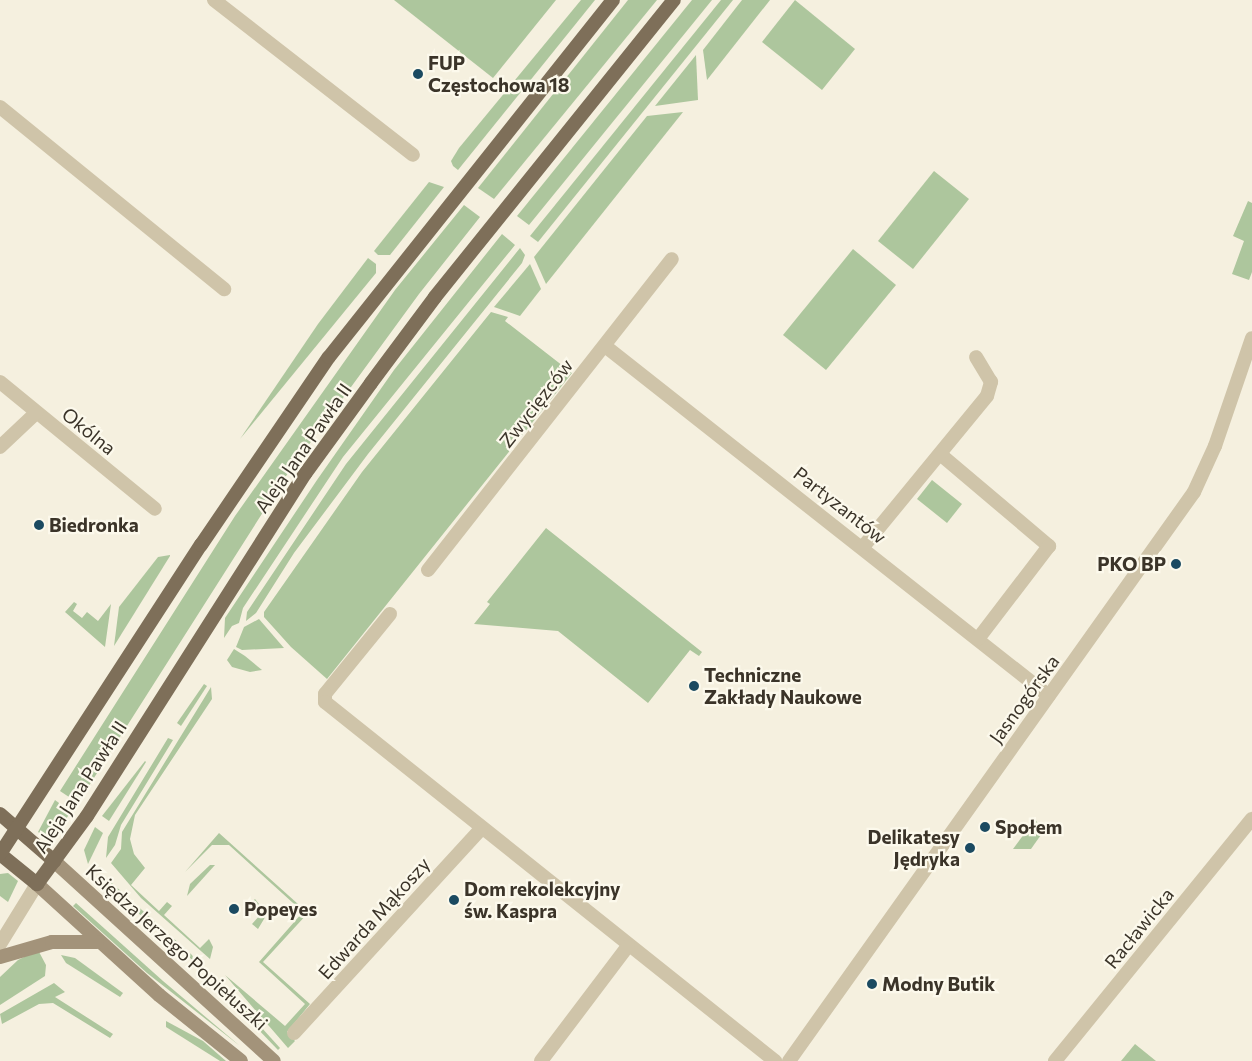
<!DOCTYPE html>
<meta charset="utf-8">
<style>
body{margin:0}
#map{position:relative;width:1252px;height:1061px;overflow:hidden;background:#f5f0df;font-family:Commissioner,sans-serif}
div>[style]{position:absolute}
.green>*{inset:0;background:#adc69d}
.minor>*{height:14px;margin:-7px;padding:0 7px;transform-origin:7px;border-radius:7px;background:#cfc4a9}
.tertiary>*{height:14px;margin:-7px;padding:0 7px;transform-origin:7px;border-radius:7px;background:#cfc4a9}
.secondary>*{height:14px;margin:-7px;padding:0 7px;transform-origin:7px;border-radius:7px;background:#a3937a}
.primary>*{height:14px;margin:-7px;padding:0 7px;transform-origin:7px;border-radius:7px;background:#7e6f59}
.dots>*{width:14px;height:14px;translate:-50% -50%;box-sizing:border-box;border:2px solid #fcf9ec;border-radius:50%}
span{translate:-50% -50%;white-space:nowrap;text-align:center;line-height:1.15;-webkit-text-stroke:4.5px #fcf9ec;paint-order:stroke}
.poi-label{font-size:19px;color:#3b3429;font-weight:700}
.left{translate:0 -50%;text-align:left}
.right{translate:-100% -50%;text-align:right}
.street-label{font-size:19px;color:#3b3429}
</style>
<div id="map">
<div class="green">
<i style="clip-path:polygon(394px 0,556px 0,493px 78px)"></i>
<i style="clip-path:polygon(581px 0,595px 0,458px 170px,453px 166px,451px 161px,459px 148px)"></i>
<i style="clip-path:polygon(628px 0,657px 0,494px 199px,478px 188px)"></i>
<i style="clip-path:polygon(692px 0,712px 0,529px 225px,517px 216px)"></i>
<i style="clip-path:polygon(721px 0,733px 0,538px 242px,530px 236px)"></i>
<i style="clip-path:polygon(742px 0,770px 0,707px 80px,703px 50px)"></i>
<i style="clip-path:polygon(795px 0,855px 49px,822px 90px,762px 42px)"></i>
<i style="clip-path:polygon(696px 55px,698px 100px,655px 106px)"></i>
<i style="clip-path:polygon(683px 112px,546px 284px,534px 257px,647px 116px)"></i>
<i style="clip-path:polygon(934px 171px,969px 199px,913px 269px,878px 241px)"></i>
<i style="clip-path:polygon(429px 182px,444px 187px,390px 255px,378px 255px,374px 251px)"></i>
<i style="clip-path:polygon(1248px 201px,1252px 203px,1252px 272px,1249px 280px,1232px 274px,1244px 241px,1233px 236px)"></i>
<i style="clip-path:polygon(464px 205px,480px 217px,419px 294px,286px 476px,78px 803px,60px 791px,235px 516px,395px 290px)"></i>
<i style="clip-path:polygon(502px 234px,515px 245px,343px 457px,243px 608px,239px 623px,232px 626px,224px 638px,225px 618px,317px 480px,394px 370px)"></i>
<i style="clip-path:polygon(520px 248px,525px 255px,522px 263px,368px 454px,294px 553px,256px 613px,246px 621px,247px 612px,346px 464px)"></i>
<i style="clip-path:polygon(853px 249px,896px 285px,826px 370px,783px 335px)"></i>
<i style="clip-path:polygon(368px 258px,376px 264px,376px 273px,240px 439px,318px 324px)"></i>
<i style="clip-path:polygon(530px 264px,541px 289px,520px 316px,494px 307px)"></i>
<i style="clip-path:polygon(491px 312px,508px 317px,505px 321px,572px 373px,327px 679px,291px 647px,264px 617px,264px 612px,362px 472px)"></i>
<i style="clip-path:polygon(932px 480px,962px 504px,947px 523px,917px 499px)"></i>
<i style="clip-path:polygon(546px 528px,702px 652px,699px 656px,690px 650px,648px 703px,558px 631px,474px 624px,490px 604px,487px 602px)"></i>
<i style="clip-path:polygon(170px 555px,170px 556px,114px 646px,119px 607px,158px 557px)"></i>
<i style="clip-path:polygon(74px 602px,77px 604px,73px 611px,82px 618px,87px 612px,98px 621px,111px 604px,105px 647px,65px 612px)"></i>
<i style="clip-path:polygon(259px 619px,284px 648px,242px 650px,236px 647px,244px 627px)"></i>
<i style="clip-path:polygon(234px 649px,245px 656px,262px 670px,250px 672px,232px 667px,227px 660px)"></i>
<i style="clip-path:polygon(204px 684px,207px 686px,181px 726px,177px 723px)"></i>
<i style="clip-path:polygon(211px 687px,212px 699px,135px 815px,130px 839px,134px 854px,145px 868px,131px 885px,159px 911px,167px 902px,172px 906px,164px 915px,200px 948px,209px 939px,213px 947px,210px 959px,141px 898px,111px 863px,121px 849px,122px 832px)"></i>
<i style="clip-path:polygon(168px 738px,173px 740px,121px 825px,115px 845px,106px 858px,108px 837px)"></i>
<i style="clip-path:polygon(145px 761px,146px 762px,109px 821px,102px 816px)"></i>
<i style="clip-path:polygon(55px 800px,71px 812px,60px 827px,44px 836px,38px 832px)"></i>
<i style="clip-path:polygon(1035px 819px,1043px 832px,1031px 849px,1013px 849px)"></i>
<i style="clip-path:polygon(95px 827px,103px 833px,88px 864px,84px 850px)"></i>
<i style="clip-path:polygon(219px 833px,308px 913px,263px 962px,310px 1004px,287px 1032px,295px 1041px,288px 1048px,225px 975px,285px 1026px,305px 1004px,259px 962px,303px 912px,229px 845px,212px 845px,185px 872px)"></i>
<i style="clip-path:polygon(210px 865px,215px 865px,187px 896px,190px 884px)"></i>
<i style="clip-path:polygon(8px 873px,18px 881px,8px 902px,0 896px,0 874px)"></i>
<i style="clip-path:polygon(103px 875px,192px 955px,197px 964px,100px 880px)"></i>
<i style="clip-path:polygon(255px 899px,267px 914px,258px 929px,252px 924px,261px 914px,250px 904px)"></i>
<i style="clip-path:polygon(76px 903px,163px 981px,240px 1046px,147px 973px,73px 906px)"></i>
<i style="clip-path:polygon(38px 950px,46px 965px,45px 976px,0 1005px,0 977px,18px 960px)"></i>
<i style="clip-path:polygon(61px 955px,75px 958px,123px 993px,120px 997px,66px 963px)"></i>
<i style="clip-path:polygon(54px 983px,65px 992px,55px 997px,113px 1034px,110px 1038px,53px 1003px,39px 1004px,2px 1024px,0 1014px)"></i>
<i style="clip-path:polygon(225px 987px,280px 1048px,278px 1050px,231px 1001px)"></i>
<i style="clip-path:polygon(166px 1021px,203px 1041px,226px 1061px,220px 1061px,166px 1027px)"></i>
<i style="clip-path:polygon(1135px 1044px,1156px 1061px,1121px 1061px)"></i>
</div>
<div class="minor">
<i style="left:214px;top:0;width:252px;rotate:37.9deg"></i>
<i style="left:0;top:107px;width:289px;rotate:39.1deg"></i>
<i style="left:605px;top:346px;width:565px;rotate:38.25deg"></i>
<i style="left:0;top:382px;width:200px;rotate:39.3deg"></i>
<i style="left:0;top:447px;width:50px;rotate:-43.4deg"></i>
<i style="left:940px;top:454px;width:143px;rotate:40.2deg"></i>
<i style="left:1049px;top:546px;width:117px;rotate:127.4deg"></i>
<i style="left:863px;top:547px;width:195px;rotate:-50.6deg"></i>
<i style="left:987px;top:396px;width:15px;rotate:-74deg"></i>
<i style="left:991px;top:382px;width:29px;rotate:-121deg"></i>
<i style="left:428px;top:570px;width:395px;rotate:-51.9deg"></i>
<i style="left:390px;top:614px;width:103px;rotate:129.1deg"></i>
<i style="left:325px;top:694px;width:8px;rotate:90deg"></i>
<i style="left:325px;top:702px;width:576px;rotate:38.58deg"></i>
<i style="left:294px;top:1033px;width:277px;rotate:-47.5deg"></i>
<i style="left:541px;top:1061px;width:144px;rotate:-52.9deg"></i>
<i style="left:789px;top:1061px;width:698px;rotate:-54.56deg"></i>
<i style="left:1194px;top:492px;width:51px;rotate:-65.5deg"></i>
<i style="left:1215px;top:446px;width:114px;rotate:-71.1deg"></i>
<i style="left:1055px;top:1061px;width:312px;rotate:-50.9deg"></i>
</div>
<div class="tertiary">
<i style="left:0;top:944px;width:70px;rotate:-58.3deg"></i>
</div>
<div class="secondary">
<i style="left:54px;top:861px;width:297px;rotate:42.3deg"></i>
<i style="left:37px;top:884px;width:165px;rotate:42.3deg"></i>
<i style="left:159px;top:995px;width:105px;rotate:38.8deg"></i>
<i style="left:0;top:957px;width:54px;rotate:-16.1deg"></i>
<i style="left:52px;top:942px;width:45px"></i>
</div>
<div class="primary">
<i style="left:0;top:814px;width:72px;rotate:41deg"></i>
<i style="left:0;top:854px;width:48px;rotate:39deg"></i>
<i style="left:37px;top:884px;width:84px;rotate:-53.7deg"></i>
<i style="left:87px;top:816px;width:406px;rotate:-57.5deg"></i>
<i style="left:305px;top:474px;width:112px;rotate:-54deg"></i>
<i style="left:371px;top:383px;width:107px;rotate:-53.3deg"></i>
<i style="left:435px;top:297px;width:381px;rotate:-51.2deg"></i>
<i style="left:0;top:854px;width:369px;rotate:-57deg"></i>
<i style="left:201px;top:545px;width:227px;rotate:-55.8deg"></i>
<i style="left:329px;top:357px;width:456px;rotate:-51.5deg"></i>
</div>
<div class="dots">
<i style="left:418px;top:74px;background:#1b4a61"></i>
<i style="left:39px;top:525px;background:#1b4a61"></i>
<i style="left:1176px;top:564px;background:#1b4a61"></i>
<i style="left:694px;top:686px;background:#1b4a61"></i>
<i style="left:985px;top:827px;background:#1b4a61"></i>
<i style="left:970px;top:848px;background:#1b4a61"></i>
<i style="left:454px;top:900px;background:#1b4a61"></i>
<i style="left:234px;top:909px;background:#1b4a61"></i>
<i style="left:872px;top:984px;background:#1b4a61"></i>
</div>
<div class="poi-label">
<span class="left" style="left:428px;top:74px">FUP<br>Częstochowa 18</span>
<span class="left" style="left:49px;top:525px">Biedronka</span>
<span class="right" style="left:1166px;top:564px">PKO BP</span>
<span class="left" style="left:704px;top:686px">Techniczne<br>Zakłady Naukowe</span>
<span class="left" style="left:995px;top:827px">Społem</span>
<span class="right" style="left:960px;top:848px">Delikatesy<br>Jędryka</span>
<span class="left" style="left:464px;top:900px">Dom rekolekcyjny<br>św. Kaspra</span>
<span class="left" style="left:244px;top:909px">Popeyes</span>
<span class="left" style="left:882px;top:984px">Modny Butik</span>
</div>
<div class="street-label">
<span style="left:536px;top:403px;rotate:-52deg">Zwycięzców</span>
<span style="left:89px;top:431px;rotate:39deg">Okólna</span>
<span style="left:303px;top:448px;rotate:-55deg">Aleja Jana Pawła II</span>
<span style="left:840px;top:505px;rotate:38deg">Partyzantów</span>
<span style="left:1024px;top:699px;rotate:-54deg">Jasnogórska</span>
<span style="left:80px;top:787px;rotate:-57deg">Aleja Jana Pawła II</span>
<span style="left:374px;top:918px;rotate:-48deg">Edwarda Mąkoszy</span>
<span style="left:1139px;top:928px;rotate:-51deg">Racławicka</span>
<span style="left:177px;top:947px;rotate:42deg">Księdza Jerzego Popiełuszki</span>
</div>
</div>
